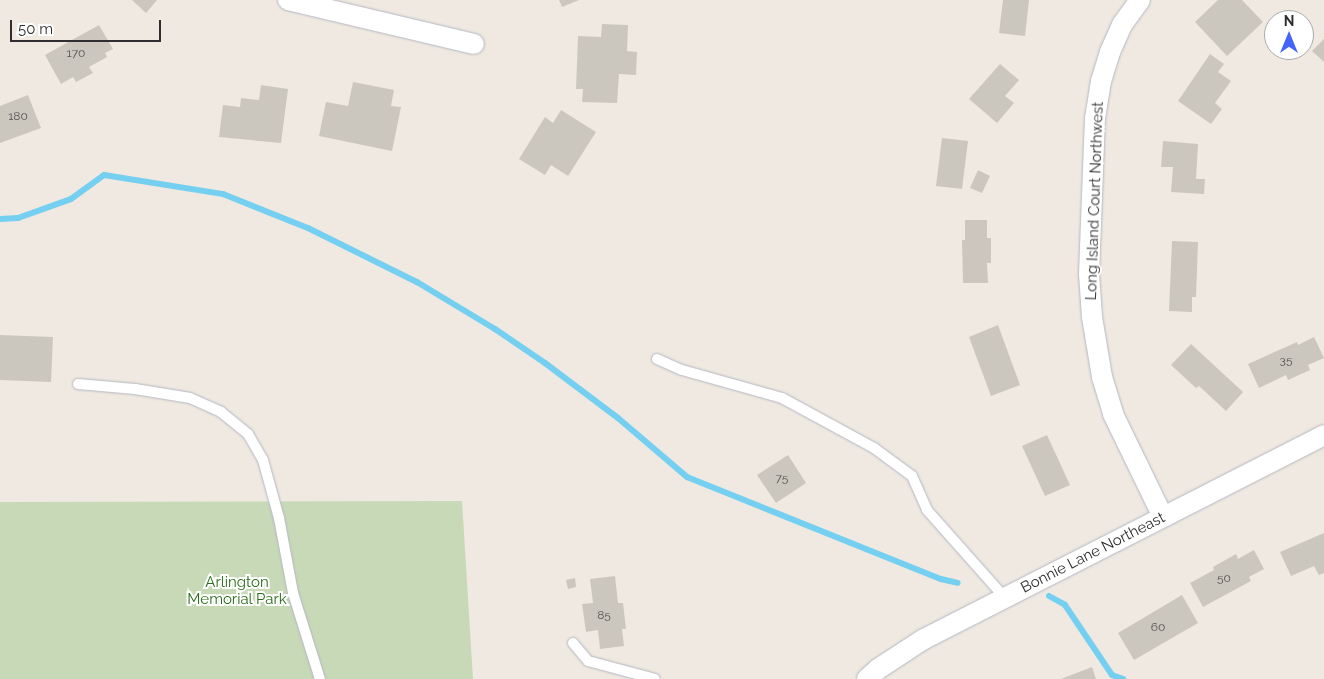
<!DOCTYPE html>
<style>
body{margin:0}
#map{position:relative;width:1324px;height:679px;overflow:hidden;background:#efe9e1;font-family:Raleway,sans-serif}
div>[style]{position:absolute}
.cemetery>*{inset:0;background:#c8d9b8}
.stream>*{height:6px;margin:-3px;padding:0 3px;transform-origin:3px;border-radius:3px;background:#75cff0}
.building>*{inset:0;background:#cbc7bf}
.roads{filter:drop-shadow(0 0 1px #b4b7c1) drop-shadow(0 0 1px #b4b7c1)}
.lane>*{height:10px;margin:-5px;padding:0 5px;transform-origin:5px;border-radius:5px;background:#fff}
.street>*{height:20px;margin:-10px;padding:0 10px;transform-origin:10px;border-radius:10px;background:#fff}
span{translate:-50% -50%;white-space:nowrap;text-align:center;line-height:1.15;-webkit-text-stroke:4px #fff;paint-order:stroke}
.number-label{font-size:12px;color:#555452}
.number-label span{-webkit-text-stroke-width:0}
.street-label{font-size:15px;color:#2e2e2e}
.park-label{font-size:15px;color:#2c6e1b}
.north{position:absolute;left:1264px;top:10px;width:50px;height:50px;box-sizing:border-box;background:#fff;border:1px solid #ababab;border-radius:50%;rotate:0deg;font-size:14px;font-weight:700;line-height:20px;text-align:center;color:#2e2e2e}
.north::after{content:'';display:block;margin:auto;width:18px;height:22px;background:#4264fb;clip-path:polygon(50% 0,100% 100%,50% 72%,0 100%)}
.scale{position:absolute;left:10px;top:20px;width:151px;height:22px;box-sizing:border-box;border:2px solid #2e2e2e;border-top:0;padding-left:6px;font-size:15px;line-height:18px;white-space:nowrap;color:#2e2e2e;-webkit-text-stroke:4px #fff;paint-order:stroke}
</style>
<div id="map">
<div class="cemetery">
<i style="clip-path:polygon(462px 501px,473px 679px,0 679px,0 502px)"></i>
</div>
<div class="stream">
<i style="left:0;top:219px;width:18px;rotate:-3deg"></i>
<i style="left:18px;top:218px;width:56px;rotate:-19.7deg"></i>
<i style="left:71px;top:199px;width:41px;rotate:-36deg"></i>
<i style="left:104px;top:175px;width:121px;rotate:9.1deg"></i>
<i style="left:223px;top:194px;width:92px;rotate:21.8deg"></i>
<i style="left:308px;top:228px;width:122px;rotate:26.4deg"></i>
<i style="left:417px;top:282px;width:91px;rotate:31.1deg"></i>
<i style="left:495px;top:329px;width:60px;rotate:34.2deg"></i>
<i style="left:545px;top:363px;width:91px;rotate:37deg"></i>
<i style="left:618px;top:418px;width:91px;rotate:40.5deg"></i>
<i style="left:687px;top:477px;width:274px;rotate:21.9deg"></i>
<i style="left:941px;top:579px;width:17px;rotate:13deg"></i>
<i style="left:1049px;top:596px;width:18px;rotate:29deg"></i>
<i style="left:1065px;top:605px;width:84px;rotate:56.1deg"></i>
<i style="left:1112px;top:675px;width:12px;rotate:20deg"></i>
</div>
<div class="building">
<i style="clip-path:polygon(132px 0,157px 0,146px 13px)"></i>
<i style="clip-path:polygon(559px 0,579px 0,562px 7px)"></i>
<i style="clip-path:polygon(1003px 0,1029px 0,1025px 36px,999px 33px)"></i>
<i style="clip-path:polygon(1218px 0,1242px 0,1263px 22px,1227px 56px,1195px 22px)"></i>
<i style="clip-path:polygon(602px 24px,628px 25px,627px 51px,637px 52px,636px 75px,619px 74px,617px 103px,582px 102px,583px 89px,576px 89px,578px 36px,601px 37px)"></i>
<i style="clip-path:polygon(99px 25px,113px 49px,105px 53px,107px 57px,89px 67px,93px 73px,76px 82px,73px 77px,61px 84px,45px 55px)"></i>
<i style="clip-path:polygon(1324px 39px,1324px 62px,1312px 51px)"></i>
<i style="clip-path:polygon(1210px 54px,1224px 64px,1218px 72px,1231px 81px,1215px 103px,1222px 109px,1211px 124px,1178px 101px)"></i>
<i style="clip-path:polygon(1000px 64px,1019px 80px,1005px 96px,1014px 103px,997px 123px,969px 99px)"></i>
<i style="clip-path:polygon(353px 82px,394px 90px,391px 106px,401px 107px,392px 151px,319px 136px,326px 102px,348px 106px)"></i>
<i style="clip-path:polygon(261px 85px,288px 89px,281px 143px,219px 137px,223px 105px,240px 107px,241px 98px,259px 100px)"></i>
<i style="clip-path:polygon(28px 95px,41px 128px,0 143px,0 106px)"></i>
<i style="clip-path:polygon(561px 110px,596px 132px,568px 176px,551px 165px,545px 175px,519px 159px,545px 117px,553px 123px)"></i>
<i style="clip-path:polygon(942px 138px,968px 141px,962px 189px,936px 186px)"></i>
<i style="clip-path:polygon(1163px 141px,1198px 144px,1196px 179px,1205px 179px,1204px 194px,1171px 192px,1173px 167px,1161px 167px)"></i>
<i style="clip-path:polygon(978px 170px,990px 176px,982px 193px,970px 188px)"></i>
<i style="clip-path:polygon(965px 220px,987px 220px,987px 238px,991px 238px,991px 263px,987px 263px,988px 283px,963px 283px,962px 240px,965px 240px)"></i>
<i style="clip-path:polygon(1172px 241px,1198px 242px,1196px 297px,1192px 297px,1192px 312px,1169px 311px)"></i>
<i style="clip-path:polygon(998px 325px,1020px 385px,991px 396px,969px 337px)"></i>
<i style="clip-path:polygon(0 335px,53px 337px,51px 382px,0 380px)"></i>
<i style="clip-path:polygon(1314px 337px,1324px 358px,1308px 365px,1310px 370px,1288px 380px,1286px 375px,1259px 388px,1248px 364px,1297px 342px,1298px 345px)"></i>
<i style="clip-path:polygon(1191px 344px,1243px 392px,1226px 411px,1199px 386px,1196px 388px,1171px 365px)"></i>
<i style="clip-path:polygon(1047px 435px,1070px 485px,1045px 496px,1022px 446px)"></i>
<i style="clip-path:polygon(788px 455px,806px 483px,776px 503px,757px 475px)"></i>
<i style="clip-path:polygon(1324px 533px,1324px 573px,1319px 575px,1314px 566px,1291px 576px,1280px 552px)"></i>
<i style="clip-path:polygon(1254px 550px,1264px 569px,1249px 577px,1251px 581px,1203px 607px,1190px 583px,1214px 570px,1213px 567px,1236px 554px,1238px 559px)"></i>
<i style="clip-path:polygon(615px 576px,618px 603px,623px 603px,626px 629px,622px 629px,624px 646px,600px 649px,598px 630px,586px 632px,582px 604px,593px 603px,590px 579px)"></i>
<i style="clip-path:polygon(575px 578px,576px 587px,568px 589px,566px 580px)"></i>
<i style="clip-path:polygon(1182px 595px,1198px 623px,1134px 660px,1118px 633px)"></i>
<i style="clip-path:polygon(1092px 667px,1096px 679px,1061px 679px)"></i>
</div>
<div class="roads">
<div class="lane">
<i style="left:657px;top:359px;width:27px;rotate:24deg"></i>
<i style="left:682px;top:370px;width:104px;rotate:15.6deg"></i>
<i style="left:782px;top:398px;width:105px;rotate:28.5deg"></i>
<i style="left:874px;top:448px;width:47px;rotate:36.4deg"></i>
<i style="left:912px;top:476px;width:37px;rotate:66deg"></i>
<i style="left:927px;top:510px;width:118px;rotate:48.4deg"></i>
<i style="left:78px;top:384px;width:57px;rotate:5deg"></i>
<i style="left:135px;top:389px;width:56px;rotate:9.3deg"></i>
<i style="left:190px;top:398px;width:34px;rotate:24deg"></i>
<i style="left:221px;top:412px;width:35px;rotate:39deg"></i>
<i style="left:248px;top:434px;width:30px;rotate:60deg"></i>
<i style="left:263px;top:460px;width:60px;rotate:74.6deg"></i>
<i style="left:279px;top:518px;width:76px;rotate:79.4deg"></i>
<i style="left:293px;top:593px;width:90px;rotate:72.6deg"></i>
<i style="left:573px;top:643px;width:23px;rotate:50deg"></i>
<i style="left:588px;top:661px;width:69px;rotate:15deg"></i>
</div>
<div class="street">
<i style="left:288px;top:0;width:191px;rotate:13.3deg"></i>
<i style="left:1140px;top:0;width:31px;rotate:126deg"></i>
<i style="left:1122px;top:25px;width:30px;rotate:114deg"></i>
<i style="left:1110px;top:52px;width:30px;rotate:107deg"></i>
<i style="left:1101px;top:81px;width:37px;rotate:99deg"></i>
<i style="left:1095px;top:118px;width:156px;rotate:92.2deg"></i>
<i style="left:1089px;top:274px;width:43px;rotate:86deg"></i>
<i style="left:1092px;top:317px;width:61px;rotate:80.5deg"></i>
<i style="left:1102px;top:377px;width:39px;rotate:73deg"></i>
<i style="left:1113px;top:414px;width:114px;rotate:64.1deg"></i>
<i style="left:867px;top:679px;width:15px;rotate:-42deg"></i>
<i style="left:878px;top:669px;width:55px;rotate:-33.1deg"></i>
<i style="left:924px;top:639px;width:449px;rotate:-27deg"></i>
</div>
</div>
<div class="number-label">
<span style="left:76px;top:54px">170</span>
<span style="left:18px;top:117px">180</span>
<span style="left:1286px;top:361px">35</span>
<span style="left:782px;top:479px">75</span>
<span style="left:1224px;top:579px">50</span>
<span style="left:604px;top:616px">85</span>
<span style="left:1158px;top:628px">60</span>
</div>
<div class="street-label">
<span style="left:1095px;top:201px;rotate:-88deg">Long Island Court Northwest</span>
<span style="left:1093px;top:553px;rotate:-27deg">Bonnie Lane Northeast</span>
</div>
<div class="park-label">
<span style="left:237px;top:591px">Arlington<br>Memorial Park</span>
</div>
<div class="north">N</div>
<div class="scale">50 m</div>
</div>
